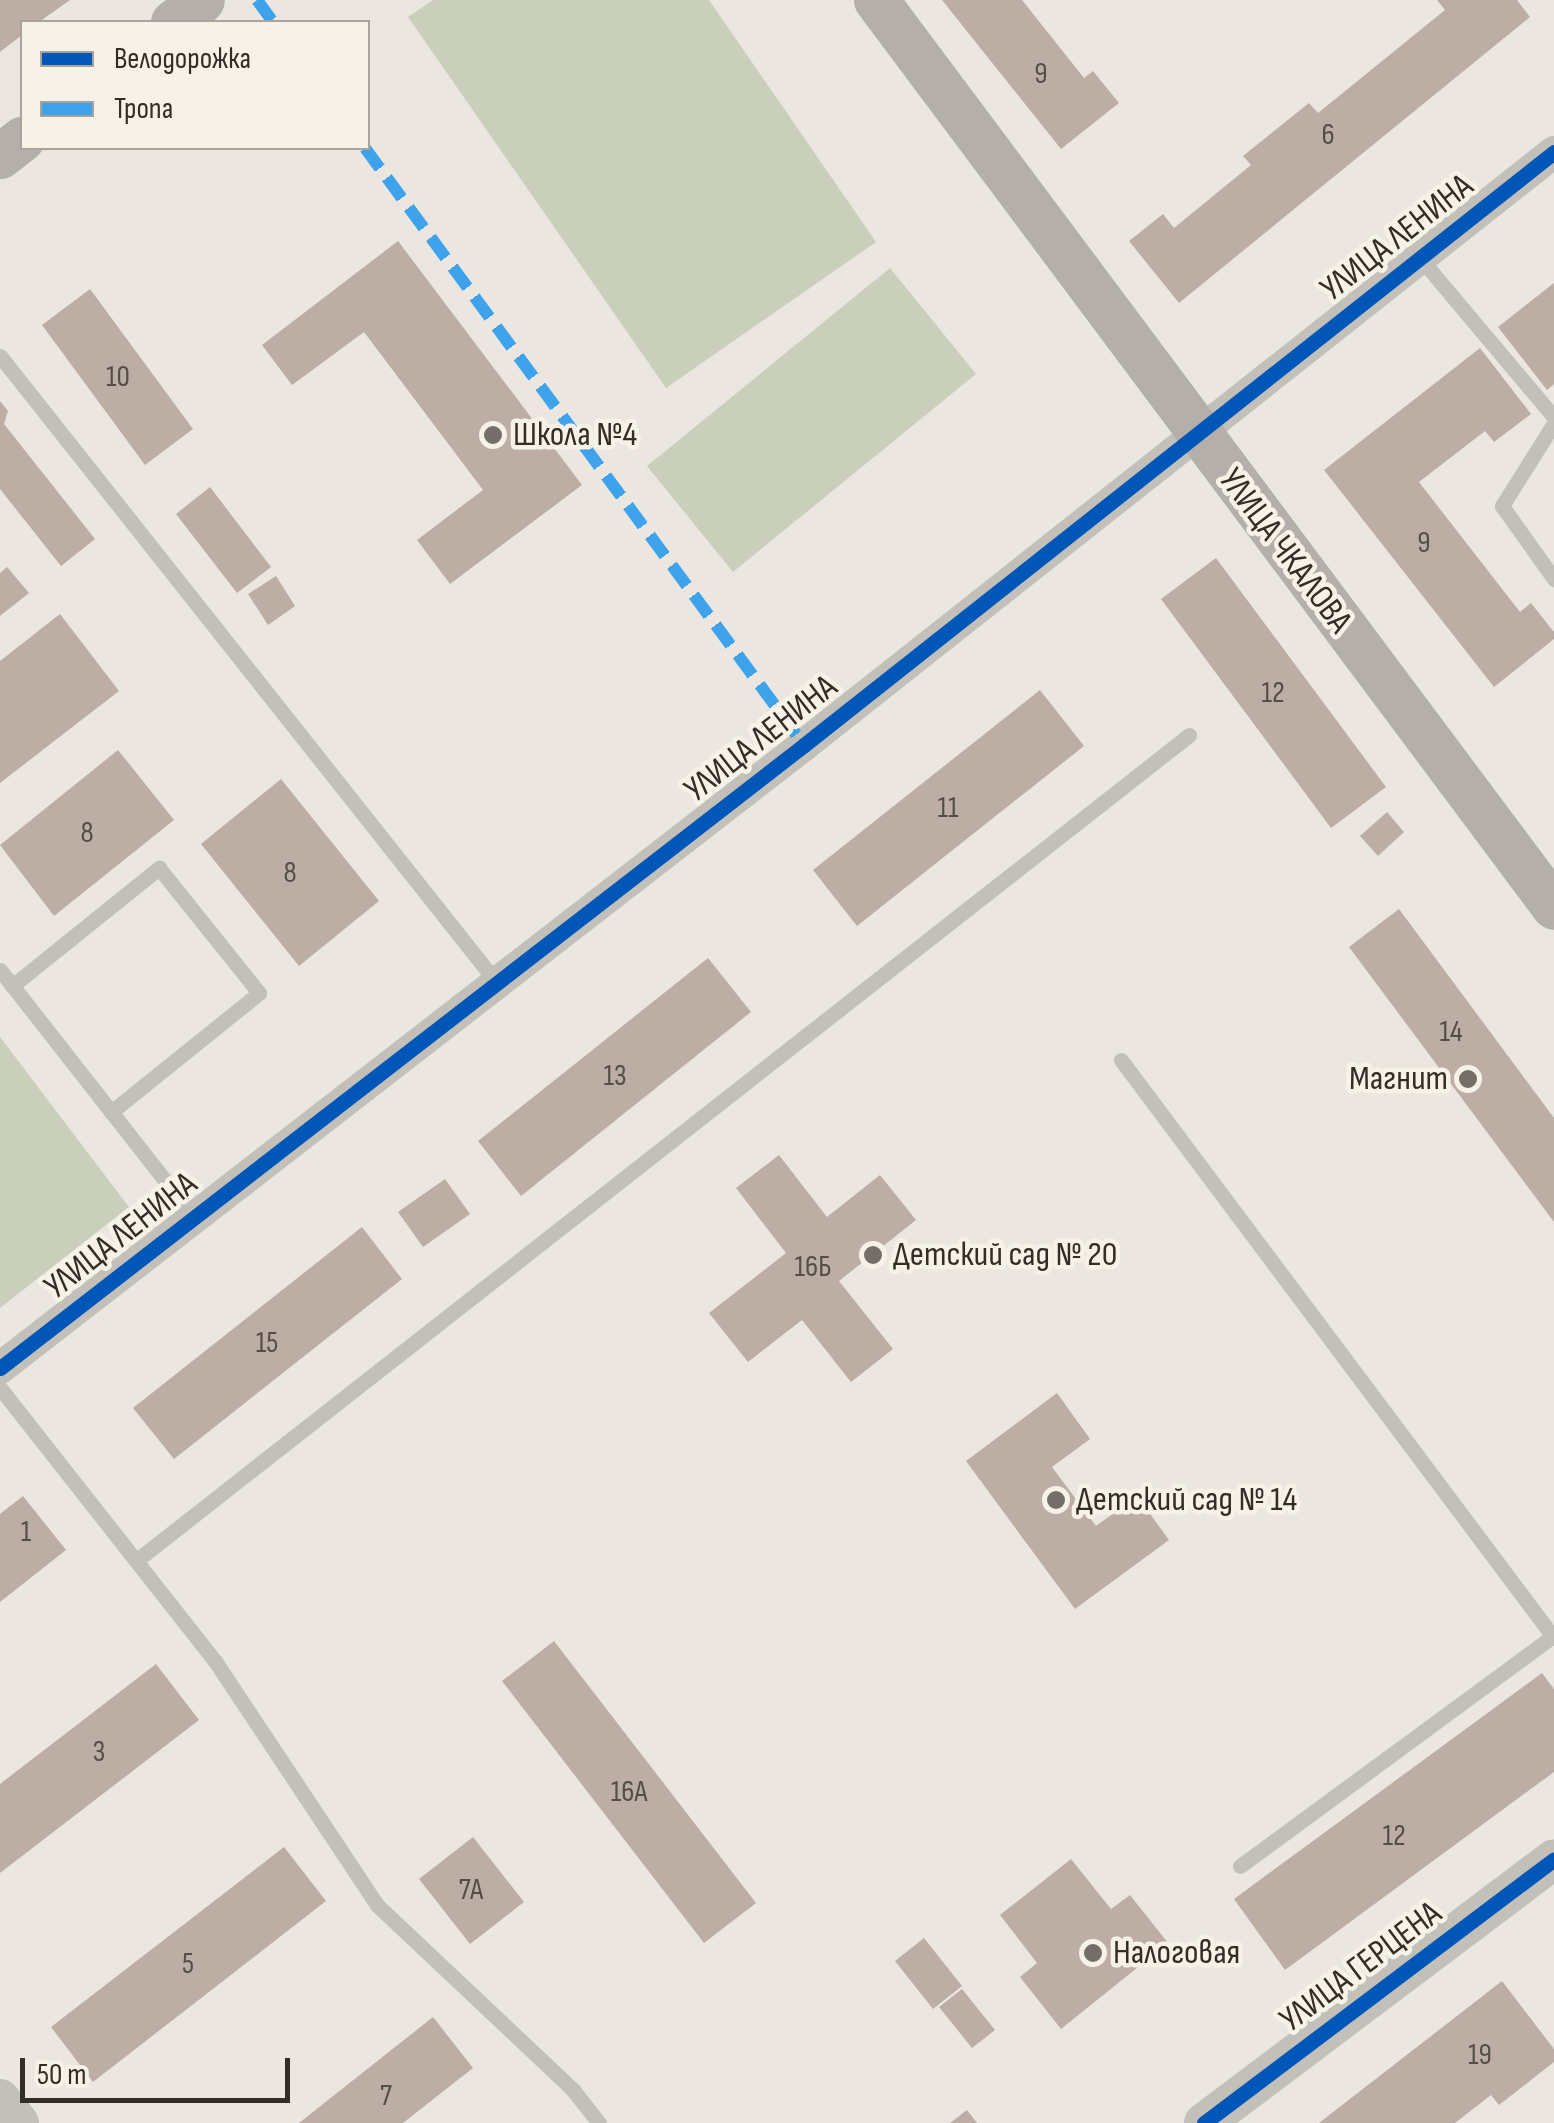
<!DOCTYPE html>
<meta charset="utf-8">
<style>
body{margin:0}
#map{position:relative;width:1554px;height:2123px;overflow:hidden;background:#ebe7e0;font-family:"Sofia Sans Condensed",sans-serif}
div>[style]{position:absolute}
.green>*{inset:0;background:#c9cfbb}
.building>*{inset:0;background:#bcaea4}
.service>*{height:15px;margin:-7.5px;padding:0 7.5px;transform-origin:7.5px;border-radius:7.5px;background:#c3bfb9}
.minor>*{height:32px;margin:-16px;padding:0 16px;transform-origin:16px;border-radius:16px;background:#c3bfb9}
.tertiary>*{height:40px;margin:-20px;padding:0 20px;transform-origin:20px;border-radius:20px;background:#c3bfb9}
.secondary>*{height:45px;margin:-22.5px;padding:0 22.5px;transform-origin:22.5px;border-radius:22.5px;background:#b4afaa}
.quiet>*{height:12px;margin-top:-6px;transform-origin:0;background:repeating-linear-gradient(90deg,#3ea3eb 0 25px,transparent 0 37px)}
.cycleway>*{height:15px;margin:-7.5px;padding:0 7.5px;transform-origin:7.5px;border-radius:7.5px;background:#0057b8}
.dots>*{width:28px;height:28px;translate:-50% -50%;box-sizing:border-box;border:5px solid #f7f2e7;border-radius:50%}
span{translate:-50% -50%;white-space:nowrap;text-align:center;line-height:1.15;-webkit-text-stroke:9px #f7f2e7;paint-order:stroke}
.number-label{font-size:30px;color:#554d47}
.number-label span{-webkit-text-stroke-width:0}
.street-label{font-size:35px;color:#332d28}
.poi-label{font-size:35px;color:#332d28}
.left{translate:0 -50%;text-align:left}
.right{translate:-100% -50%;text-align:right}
.legend{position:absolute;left:20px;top:20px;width:350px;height:130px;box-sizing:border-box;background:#f7f2e7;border:2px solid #a9a39b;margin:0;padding:12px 18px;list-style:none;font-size:30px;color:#332d28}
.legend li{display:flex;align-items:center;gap:20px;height:50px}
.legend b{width:50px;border:2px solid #a9a39b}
.scale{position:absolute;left:20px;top:2058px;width:270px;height:45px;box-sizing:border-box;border:5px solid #332d28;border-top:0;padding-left:12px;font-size:30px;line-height:35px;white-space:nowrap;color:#332d28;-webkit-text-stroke:8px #f7f2e7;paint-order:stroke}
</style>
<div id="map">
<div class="green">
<i style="clip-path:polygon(433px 0,709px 0,876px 242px,666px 388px,408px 17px)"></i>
<i style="clip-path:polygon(890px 268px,976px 374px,733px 572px,647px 466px)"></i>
<i style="clip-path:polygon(0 1037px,129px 1207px,0 1308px)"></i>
</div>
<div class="building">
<i style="clip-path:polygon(0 0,70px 0,39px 22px,22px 22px,22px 35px,0 52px)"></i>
<i style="clip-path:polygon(942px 0,1022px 0,1084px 78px,1093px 71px,1119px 103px,1061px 149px)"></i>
<i style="clip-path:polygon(1437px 0,1517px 0,1530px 17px,1179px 303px,1129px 241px,1163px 214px,1174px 228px,1251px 165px,1243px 156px,1309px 103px,1318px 113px,1445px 10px)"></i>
<i style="clip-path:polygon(398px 241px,582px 485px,450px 584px,417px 540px,483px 490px,364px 332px,292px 385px,262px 345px)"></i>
<i style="clip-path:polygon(1554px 283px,1554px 384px,1547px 390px,1498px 327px)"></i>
<i style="clip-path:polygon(90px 289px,193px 429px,145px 465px,42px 325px)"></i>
<i style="clip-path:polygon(1480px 348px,1531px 414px,1494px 442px,1485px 431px,1419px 482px,1520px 612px,1531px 603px,1554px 632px,1554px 639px,1494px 687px,1324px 470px)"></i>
<i style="clip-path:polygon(0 401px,8px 411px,4px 424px,95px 539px,61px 566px,0 489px)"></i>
<i style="clip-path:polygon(210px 487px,271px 567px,237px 593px,176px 514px)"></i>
<i style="clip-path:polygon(1216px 558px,1386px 787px,1331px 828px,1161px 599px)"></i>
<i style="clip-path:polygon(7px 567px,29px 593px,0 616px,0 573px)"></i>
<i style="clip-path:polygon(276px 576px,295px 606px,268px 625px,248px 594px)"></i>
<i style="clip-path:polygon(60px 614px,119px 691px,0 783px,0 661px)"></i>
<i style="clip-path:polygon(1040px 690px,1084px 746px,857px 926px,813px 870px)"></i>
<i style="clip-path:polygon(118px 750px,174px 820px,54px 916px,0 845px)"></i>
<i style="clip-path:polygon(281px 779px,379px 901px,299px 966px,201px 844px)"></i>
<i style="clip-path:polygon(1387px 812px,1404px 832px,1378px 856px,1360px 836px)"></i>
<i style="clip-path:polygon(1399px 909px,1554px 1118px,1554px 1222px,1349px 947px)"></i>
<i style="clip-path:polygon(708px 958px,751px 1012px,521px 1196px,478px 1141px)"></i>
<i style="clip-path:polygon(779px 1155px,827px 1217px,880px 1175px,916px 1220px,839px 1281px,893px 1349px,851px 1382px,802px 1320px,748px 1362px,709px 1313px,786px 1253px,736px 1188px)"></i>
<i style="clip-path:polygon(445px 1179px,470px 1214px,423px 1247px,398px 1212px)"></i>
<i style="clip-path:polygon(362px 1227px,402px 1279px,174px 1459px,133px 1408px)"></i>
<i style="clip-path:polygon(1057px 1393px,1090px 1439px,1052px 1467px,1096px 1526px,1137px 1496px,1169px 1540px,1075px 1609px,966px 1461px)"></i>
<i style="clip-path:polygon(23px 1496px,66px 1550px,0 1602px,0 1514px)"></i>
<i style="clip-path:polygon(554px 1641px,756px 1903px,704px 1943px,502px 1681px)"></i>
<i style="clip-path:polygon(156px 1664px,199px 1720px,0 1873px,0 1784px)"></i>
<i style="clip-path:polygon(1542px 1673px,1554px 1689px,1554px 1772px,1285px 1970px,1234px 1899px)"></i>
<i style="clip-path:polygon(473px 1837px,524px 1902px,470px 1944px,419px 1879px)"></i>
<i style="clip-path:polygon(284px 1847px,326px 1901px,93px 2082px,51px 2027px)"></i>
<i style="clip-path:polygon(1071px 1859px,1111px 1909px,1130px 1895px,1168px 1943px,1061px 2029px,1020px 1977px,1037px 1963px,1000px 1915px)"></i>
<i style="clip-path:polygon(924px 1938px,962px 1986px,933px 2009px,895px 1961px)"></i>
<i style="clip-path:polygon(1502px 1981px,1554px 2049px,1554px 2062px,1499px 2105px,1491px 2095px,1455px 2123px,1319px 2123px)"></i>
<i style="clip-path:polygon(962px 1989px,995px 2030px,972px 2048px,939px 2007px)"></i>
<i style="clip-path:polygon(433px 2017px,473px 2068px,403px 2123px,299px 2123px)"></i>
<i style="clip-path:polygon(967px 2110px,977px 2123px,950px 2123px)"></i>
</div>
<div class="service">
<i style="left:1420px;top:258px;width:208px;rotate:49.9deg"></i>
<i style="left:0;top:356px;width:800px;rotate:51.6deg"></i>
<i style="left:1554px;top:423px;width:98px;rotate:122.1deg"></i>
<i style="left:1502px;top:506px;width:90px;rotate:54.5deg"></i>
<i style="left:0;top:970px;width:314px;rotate:51.9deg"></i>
<i style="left:12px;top:986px;width:189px;rotate:-38.8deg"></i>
<i style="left:159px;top:868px;width:160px;rotate:51.3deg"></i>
<i style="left:259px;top:993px;width:190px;rotate:141.2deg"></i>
<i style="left:1121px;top:1060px;width:722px;rotate:53.16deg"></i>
<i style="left:0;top:1388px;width:347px;rotate:51.8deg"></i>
<i style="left:215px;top:1661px;width:293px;rotate:56.4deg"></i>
<i style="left:377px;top:1905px;width:270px;rotate:43.3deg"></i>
<i style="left:573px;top:2090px;width:42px;rotate:51.8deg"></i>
<i style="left:137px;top:1560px;width:1337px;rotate:-38.1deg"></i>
<i style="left:1240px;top:1866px;width:390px;rotate:-36.3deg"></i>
</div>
<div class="minor">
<i style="left:0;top:1368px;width:1017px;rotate:-37.77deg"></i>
<i style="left:804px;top:745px;width:956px;rotate:-38.33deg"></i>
</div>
<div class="tertiary">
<i style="left:0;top:2099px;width:31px;rotate:52deg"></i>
<i style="left:1204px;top:2123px;width:438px;rotate:-37deg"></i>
</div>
<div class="secondary">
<i style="left:876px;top:0;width:1132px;rotate:53.22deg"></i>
<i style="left:173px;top:22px;width:36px;rotate:-37deg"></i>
<i style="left:0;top:156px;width:28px;rotate:-38deg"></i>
</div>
<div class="quiet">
<i style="left:257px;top:0;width:27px;rotate:54deg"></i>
<i style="left:365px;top:148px;width:741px;rotate:53.67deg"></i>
</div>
<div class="cycleway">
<i style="left:0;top:1368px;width:1017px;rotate:-37.77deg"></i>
<i style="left:804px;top:745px;width:956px;rotate:-38.33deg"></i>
<i style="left:1204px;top:2123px;width:438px;rotate:-37deg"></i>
</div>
<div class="dots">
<i style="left:493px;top:435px;background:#736e68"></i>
<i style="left:1468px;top:1079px;background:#736e68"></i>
<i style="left:873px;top:1255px;background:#736e68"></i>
<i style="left:1056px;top:1500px;background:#736e68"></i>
<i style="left:1093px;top:1953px;background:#736e68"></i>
</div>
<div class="number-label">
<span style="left:1041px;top:74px">9</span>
<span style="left:1328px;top:135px">6</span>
<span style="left:118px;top:377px">10</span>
<span style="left:1424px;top:543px">9</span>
<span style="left:1273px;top:693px">12</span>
<span style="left:948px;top:808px">11</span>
<span style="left:87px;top:833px">8</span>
<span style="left:290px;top:873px">8</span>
<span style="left:1451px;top:1032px">14</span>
<span style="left:615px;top:1076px">13</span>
<span style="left:813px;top:1267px">16Б</span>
<span style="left:267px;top:1343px">15</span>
<span style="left:26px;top:1532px">1</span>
<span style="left:99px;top:1752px">3</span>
<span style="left:629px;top:1792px">16А</span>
<span style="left:1394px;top:1836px">12</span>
<span style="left:471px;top:1890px">7А</span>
<span style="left:188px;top:1964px">5</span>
<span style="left:1480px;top:2055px">19</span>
<span style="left:386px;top:2096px">7</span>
</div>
<div class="street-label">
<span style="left:1397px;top:238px;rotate:-38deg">УЛИЦА ЛЕНИНА</span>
<span style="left:1285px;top:551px;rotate:53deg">УЛИЦА ЧКАЛОВА</span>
<span style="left:761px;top:739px;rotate:-38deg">УЛИЦА ЛЕНИНА</span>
<span style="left:121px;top:1236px;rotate:-38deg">УЛИЦА ЛЕНИНА</span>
<span style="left:1361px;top:1967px;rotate:-37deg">УЛИЦА ГЕРЦЕНА</span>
</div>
<div class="poi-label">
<span class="left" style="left:513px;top:435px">Школа №4</span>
<span class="right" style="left:1448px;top:1079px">Магнит</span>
<span class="left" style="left:893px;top:1255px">Детский сад № 20</span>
<span class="left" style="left:1076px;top:1500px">Детский сад № 14</span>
<span class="left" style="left:1113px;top:1953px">Налоговая</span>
</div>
<ul class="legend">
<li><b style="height:12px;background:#0057b8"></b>Велодорожка</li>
<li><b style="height:12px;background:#3ea3eb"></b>Тропа</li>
</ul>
<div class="scale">50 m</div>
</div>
